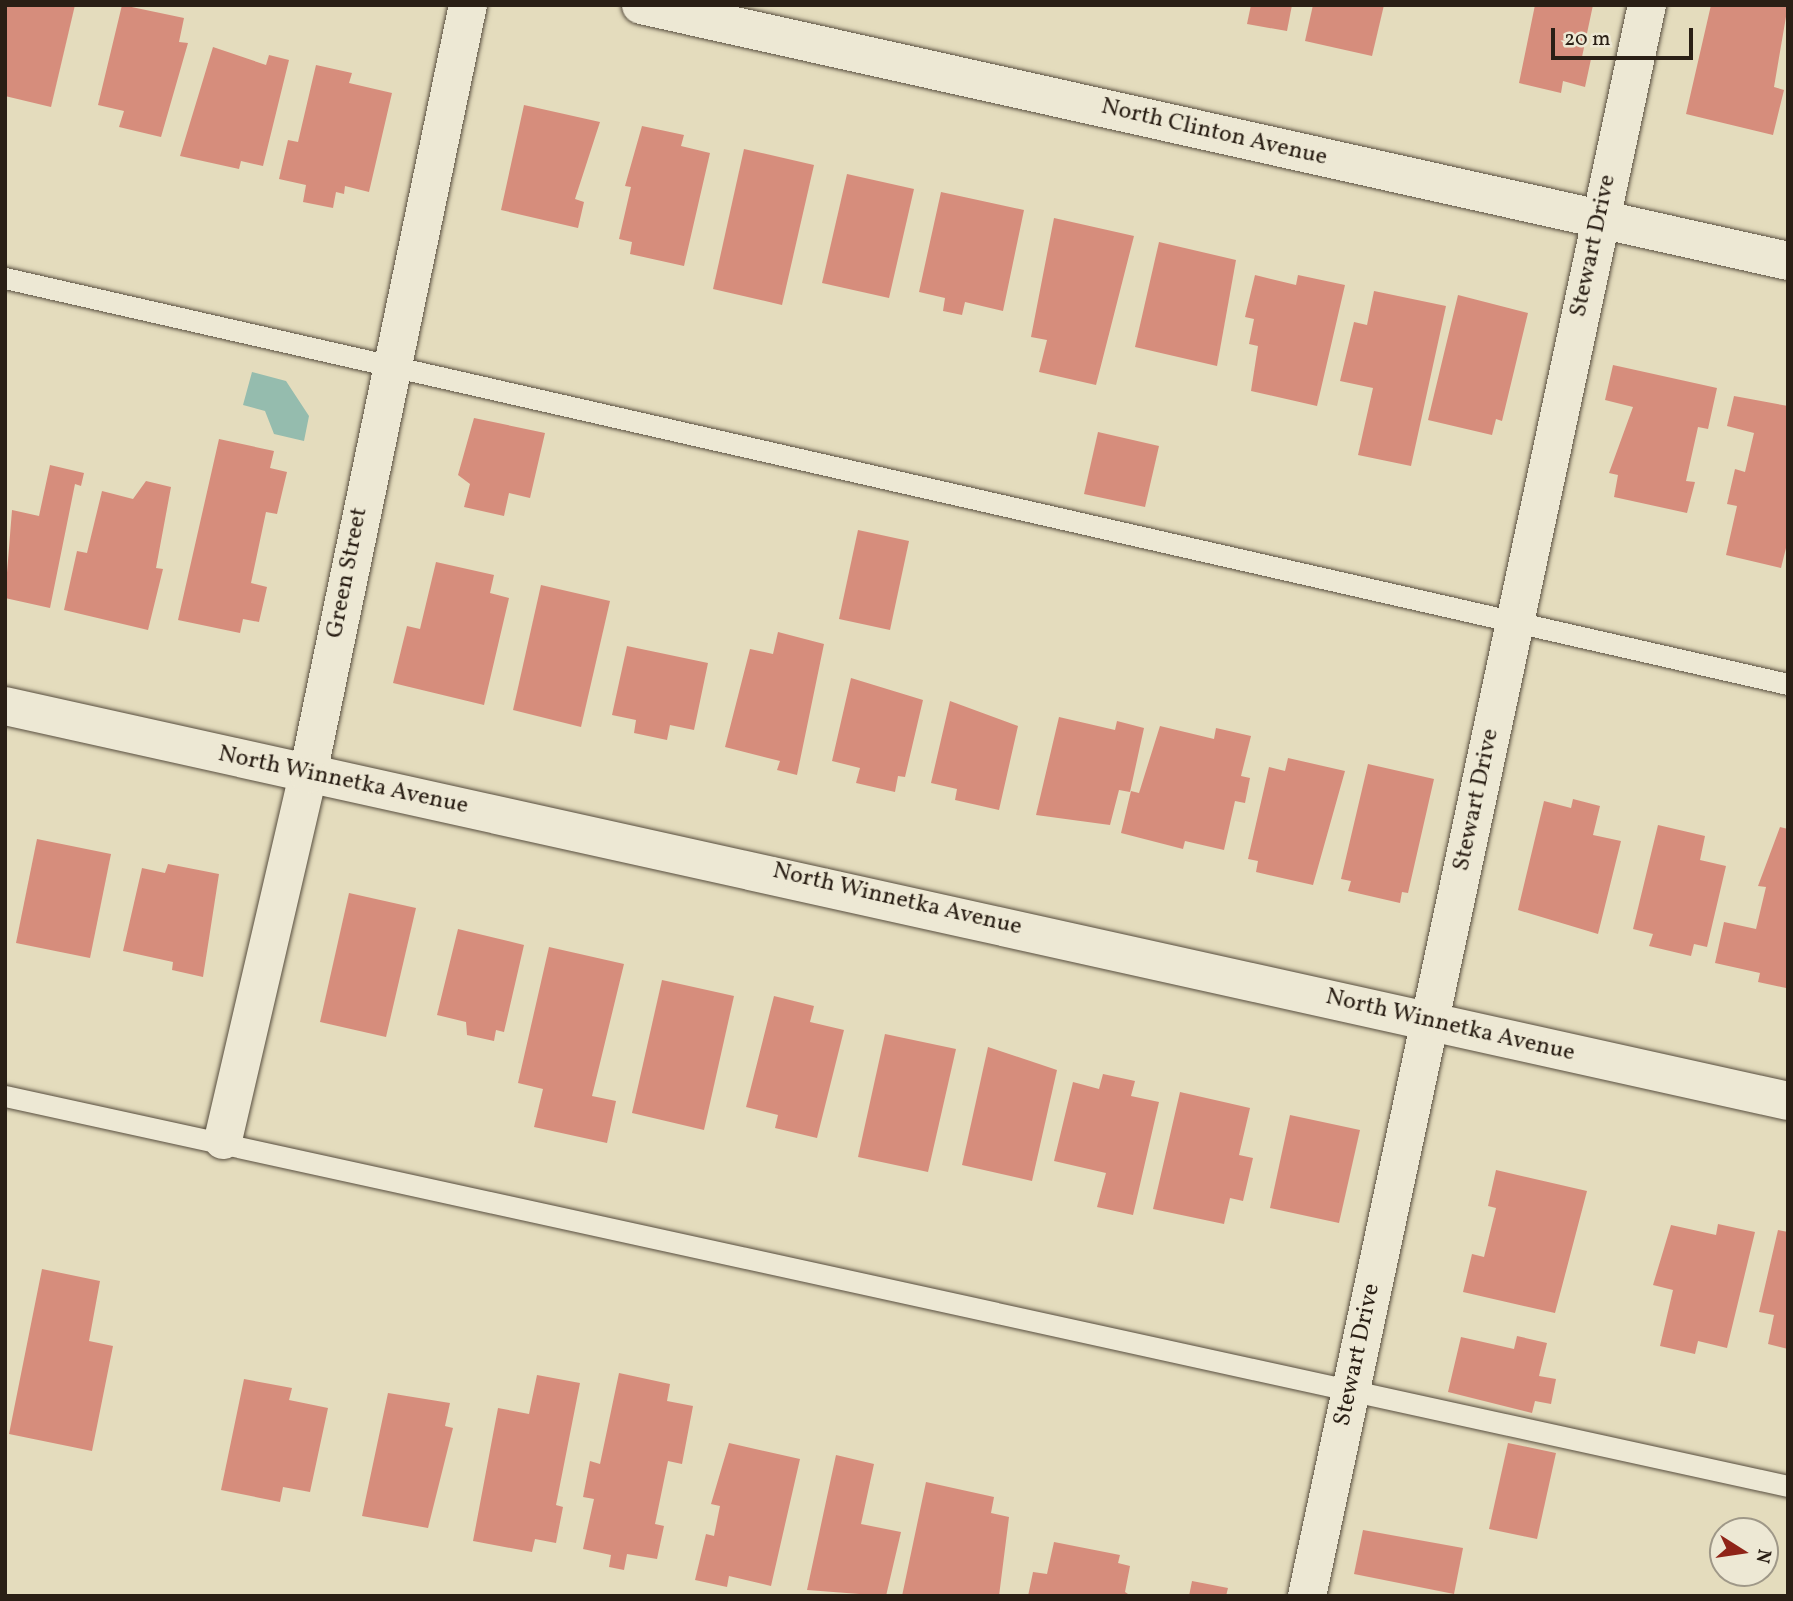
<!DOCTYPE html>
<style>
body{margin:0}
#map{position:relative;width:1793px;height:1601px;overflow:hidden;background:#e4dcbd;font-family:Vollkorn,serif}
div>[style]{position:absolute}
.water>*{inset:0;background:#95bcae}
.building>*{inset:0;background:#d68d7c}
.roads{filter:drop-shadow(0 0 2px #584e3f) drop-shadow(0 0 2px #584e3f)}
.lane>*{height:21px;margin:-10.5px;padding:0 10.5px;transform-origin:10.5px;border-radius:10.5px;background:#ede8d4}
.street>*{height:38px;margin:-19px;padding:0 19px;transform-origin:19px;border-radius:19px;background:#ede8d4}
span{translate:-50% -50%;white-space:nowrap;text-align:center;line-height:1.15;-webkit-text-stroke:6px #ede8d4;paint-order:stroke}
.street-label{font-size:24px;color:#2a1f15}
.frame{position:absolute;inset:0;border:7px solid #2a1f15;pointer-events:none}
.north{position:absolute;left:1709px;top:1517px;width:70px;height:70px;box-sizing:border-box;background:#ede8d4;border:2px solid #9f9888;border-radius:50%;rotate:102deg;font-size:19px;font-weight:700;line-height:28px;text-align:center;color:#2a1f15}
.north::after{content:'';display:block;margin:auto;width:24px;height:32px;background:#8f2418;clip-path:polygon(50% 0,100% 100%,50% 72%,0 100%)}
.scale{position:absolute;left:1551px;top:28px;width:142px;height:32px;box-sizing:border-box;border:4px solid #2a1f15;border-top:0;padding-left:9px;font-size:21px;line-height:24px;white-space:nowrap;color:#2a1f15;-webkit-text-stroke:5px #ede8d4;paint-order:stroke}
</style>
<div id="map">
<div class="water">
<i style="clip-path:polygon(252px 372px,286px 381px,309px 416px,304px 441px,274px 434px,265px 411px,243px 405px)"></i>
</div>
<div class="building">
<i style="clip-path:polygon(5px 5px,75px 5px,51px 107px,5px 96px)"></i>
<i style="clip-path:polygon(122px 5px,184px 18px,179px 42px,188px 43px,161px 137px,119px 127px,124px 111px,98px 105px)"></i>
<i style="clip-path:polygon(1251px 5px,1292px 5px,1287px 31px,1247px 24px)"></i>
<i style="clip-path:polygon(1313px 5px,1384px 5px,1372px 56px,1305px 41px)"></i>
<i style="clip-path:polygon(1535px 5px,1593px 5px,1582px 57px,1591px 59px,1585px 87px,1563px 81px,1561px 93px,1519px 83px)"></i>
<i style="clip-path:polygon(1711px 5px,1788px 5px,1774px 87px,1784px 90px,1773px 135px,1686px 114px)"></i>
<i style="clip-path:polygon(213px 47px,266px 65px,269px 55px,289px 60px,263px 166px,241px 161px,239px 169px,180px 156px)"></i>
<i style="clip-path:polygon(316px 65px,352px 73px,349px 83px,392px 93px,369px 192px,345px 186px,344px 194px,336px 192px,333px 208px,303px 202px,306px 185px,279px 179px,288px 140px,298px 142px)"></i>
<i style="clip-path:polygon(524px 105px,600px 122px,575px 199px,584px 202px,578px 228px,501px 210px)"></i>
<i style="clip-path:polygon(642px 126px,684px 135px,681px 146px,710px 153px,684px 266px,630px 254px,632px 242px,619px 239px,631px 187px,625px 186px)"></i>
<i style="clip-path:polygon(744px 149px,814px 165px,782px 305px,713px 289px)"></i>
<i style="clip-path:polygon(847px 174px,914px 189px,889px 298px,822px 283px)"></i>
<i style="clip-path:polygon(941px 192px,1024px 210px,1003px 311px,965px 302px,962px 315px,943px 311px,945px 298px,919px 292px)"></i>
<i style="clip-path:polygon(1054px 218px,1134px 236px,1096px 385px,1039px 372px,1047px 340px,1031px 337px)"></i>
<i style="clip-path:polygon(1159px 242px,1236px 260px,1217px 366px,1135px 347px)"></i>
<i style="clip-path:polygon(1255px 275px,1296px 285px,1298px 275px,1345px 285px,1317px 406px,1251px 391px,1258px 346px,1249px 344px,1254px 319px,1245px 317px)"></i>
<i style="clip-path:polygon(1374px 291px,1446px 306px,1411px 466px,1358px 455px,1373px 388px,1340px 381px,1354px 322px,1367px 325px)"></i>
<i style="clip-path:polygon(1458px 295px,1528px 313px,1502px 421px,1496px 419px,1492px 435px,1428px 420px)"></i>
<i style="clip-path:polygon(1613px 365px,1717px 388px,1708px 429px,1698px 427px,1686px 481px,1695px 482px,1687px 513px,1614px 497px,1618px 475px,1609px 473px,1633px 407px,1605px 400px)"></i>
<i style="clip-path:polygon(1734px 396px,1788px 406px,1788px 540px,1781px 568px,1726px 555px,1737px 506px,1727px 504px,1735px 469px,1745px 472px,1754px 433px,1727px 426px)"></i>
<i style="clip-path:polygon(474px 418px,545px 433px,530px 498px,509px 493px,504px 516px,464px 507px,470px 484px,458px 475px)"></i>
<i style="clip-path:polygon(1098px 432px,1159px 446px,1145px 507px,1084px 494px)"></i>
<i style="clip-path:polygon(219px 439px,274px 451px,270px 468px,287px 472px,277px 514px,266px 512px,251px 583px,267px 587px,259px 622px,243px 619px,240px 633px,178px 620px)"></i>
<i style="clip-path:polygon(50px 465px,84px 473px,81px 486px,75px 484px,50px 608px,5px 598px,12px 510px,39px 516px)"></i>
<i style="clip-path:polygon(146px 481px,171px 487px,156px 568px,163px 569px,148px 630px,64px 610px,77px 551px,87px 553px,102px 491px,133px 499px)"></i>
<i style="clip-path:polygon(858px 530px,909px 541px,890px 630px,839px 619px)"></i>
<i style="clip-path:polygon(436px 562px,494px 575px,490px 593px,509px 598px,484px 705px,393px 683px,407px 626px,420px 629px)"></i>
<i style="clip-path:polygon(541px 585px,610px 601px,581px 727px,513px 710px)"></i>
<i style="clip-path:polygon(778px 632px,824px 644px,797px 775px,777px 770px,780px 761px,725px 747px,750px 649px,773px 654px)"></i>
<i style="clip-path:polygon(627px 646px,708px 663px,694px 730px,670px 725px,667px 740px,634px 733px,636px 720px,612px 715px)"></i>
<i style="clip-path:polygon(851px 678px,923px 700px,905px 777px,898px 776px,895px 792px,856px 783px,860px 768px,832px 761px)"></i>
<i style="clip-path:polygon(950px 701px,1018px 726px,999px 810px,955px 800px,957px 789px,931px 783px)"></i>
<i style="clip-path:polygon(1059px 717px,1115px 730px,1117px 721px,1144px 728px,1130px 792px,1119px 790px,1110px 825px,1036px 815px)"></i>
<i style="clip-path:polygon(1160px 726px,1214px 739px,1216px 728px,1251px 736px,1241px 776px,1250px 778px,1245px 803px,1235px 801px,1224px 850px,1185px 841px,1183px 849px,1121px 833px,1131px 791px,1139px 793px)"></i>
<i style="clip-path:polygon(1288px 758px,1345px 771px,1313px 885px,1256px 872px,1258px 861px,1248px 859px,1269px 767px,1285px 771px)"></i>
<i style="clip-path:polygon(1368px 764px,1434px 779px,1408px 893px,1402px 892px,1400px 903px,1348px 891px,1351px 881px,1341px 879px)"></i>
<i style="clip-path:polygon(1573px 799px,1600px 806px,1593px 835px,1621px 841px,1598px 934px,1518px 910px,1544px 801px,1571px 808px)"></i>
<i style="clip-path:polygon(1658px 825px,1705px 836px,1700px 860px,1726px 866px,1707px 947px,1694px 944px,1691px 956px,1649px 946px,1653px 934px,1633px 929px)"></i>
<i style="clip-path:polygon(1780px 827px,1788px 829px,1786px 988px,1758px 982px,1760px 973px,1715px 963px,1724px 922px,1756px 929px,1766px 887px,1758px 886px)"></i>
<i style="clip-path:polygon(37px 839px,111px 854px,90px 958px,16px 943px)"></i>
<i style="clip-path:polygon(168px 864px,219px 874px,203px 977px,172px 970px,173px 962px,123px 951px,142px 868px,165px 873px)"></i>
<i style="clip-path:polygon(349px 893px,416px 908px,386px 1037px,320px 1022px)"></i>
<i style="clip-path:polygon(458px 929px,524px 945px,504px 1032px,496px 1030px,494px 1041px,467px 1035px,466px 1022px,437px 1015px)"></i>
<i style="clip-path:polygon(549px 947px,624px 964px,592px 1096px,616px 1101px,607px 1143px,534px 1127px,543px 1089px,518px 1083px)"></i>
<i style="clip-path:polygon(662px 980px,734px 996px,704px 1130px,632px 1113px)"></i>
<i style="clip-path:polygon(774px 996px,814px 1006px,810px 1022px,844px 1030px,817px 1138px,775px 1128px,778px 1115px,746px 1107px)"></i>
<i style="clip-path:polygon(885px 1034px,956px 1049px,928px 1172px,858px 1157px)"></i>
<i style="clip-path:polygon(988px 1047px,1057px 1070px,1032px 1181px,962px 1165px)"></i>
<i style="clip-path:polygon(1103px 1074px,1135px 1081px,1131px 1096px,1159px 1102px,1133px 1215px,1097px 1207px,1106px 1173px,1054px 1161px,1073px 1082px,1099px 1089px)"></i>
<i style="clip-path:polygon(1180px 1092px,1250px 1108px,1239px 1155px,1253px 1158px,1243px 1201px,1230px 1198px,1224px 1224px,1153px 1209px)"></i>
<i style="clip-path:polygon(1290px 1115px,1360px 1130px,1339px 1223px,1270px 1208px)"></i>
<i style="clip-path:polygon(1496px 1170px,1587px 1191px,1555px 1313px,1463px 1292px,1472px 1254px,1484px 1257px,1496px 1208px,1488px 1206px)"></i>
<i style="clip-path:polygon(1718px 1224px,1755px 1232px,1727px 1348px,1698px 1341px,1695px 1354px,1660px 1346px,1673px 1290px,1653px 1285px,1671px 1225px,1716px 1235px)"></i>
<i style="clip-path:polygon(1778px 1230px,1788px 1232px,1788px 1349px,1768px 1344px,1774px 1315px,1759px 1312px)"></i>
<i style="clip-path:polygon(42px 1269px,100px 1281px,89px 1341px,113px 1346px,92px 1451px,9px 1434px)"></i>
<i style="clip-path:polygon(1517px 1336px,1547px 1343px,1539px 1376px,1556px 1379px,1551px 1404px,1535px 1401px,1532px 1413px,1448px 1392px,1461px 1337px,1514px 1349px)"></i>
<i style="clip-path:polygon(619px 1373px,670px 1384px,667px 1401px,693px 1406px,682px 1464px,668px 1461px,655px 1524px,664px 1526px,657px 1559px,627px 1554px,624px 1570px,609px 1567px,611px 1555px,583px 1549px,594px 1499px,583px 1497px,590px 1461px,600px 1464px)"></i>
<i style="clip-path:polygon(537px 1375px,580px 1383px,556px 1505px,563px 1507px,556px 1543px,535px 1539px,532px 1552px,473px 1541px,498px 1408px,529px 1414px)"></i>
<i style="clip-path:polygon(244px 1379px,292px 1388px,289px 1400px,328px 1408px,310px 1492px,283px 1487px,280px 1502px,221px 1490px)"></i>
<i style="clip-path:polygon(388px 1393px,450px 1403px,445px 1426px,453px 1428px,428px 1528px,362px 1516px)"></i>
<i style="clip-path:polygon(729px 1443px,800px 1459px,771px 1586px,729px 1576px,727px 1587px,695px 1580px,706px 1534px,714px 1536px,720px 1506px,711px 1504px)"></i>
<i style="clip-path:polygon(1508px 1443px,1556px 1453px,1537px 1539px,1489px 1529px)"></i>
<i style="clip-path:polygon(836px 1455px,874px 1464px,861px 1524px,901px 1532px,886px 1596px,807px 1590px)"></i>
<i style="clip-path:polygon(926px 1482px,994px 1497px,991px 1513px,1009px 1517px,999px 1596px,902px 1596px)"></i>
<i style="clip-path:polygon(1363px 1530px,1463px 1548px,1454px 1594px,1354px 1574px)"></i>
<i style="clip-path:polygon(1054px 1542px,1120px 1555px,1118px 1563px,1130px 1566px,1125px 1592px,1131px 1596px,1028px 1596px,1033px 1572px,1047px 1574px)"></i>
<i style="clip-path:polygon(1192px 1581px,1228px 1588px,1226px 1596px,1189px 1596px)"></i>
</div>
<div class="roads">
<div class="lane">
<i style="left:5px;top:278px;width:1829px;rotate:12.83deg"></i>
<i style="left:5px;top:1096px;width:1825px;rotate:12.34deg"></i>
</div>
<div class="street">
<i style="left:641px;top:5px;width:1175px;rotate:12.58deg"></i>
<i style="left:5px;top:706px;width:1826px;rotate:12.49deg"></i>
<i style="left:223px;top:1140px;width:376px;rotate:-76.9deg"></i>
<i style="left:308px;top:774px;width:785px;rotate:-78.25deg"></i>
<i style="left:1307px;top:1596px;width:1627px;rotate:-77.94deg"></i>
</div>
</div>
<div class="street-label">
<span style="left:1214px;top:133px;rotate:13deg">North Clinton Avenue</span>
<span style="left:1594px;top:246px;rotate:-78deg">Stewart Drive</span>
<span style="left:348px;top:573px;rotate:-79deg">Green Street</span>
<span style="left:343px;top:781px;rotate:12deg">North Winnetka Avenue</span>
<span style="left:1477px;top:800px;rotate:-78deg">Stewart Drive</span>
<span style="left:897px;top:900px;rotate:13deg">North Winnetka Avenue</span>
<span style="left:1450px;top:1026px;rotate:13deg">North Winnetka Avenue</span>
<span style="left:1358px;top:1355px;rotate:-78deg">Stewart Drive</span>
</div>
<div class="frame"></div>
<div class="north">N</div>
<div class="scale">20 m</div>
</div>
